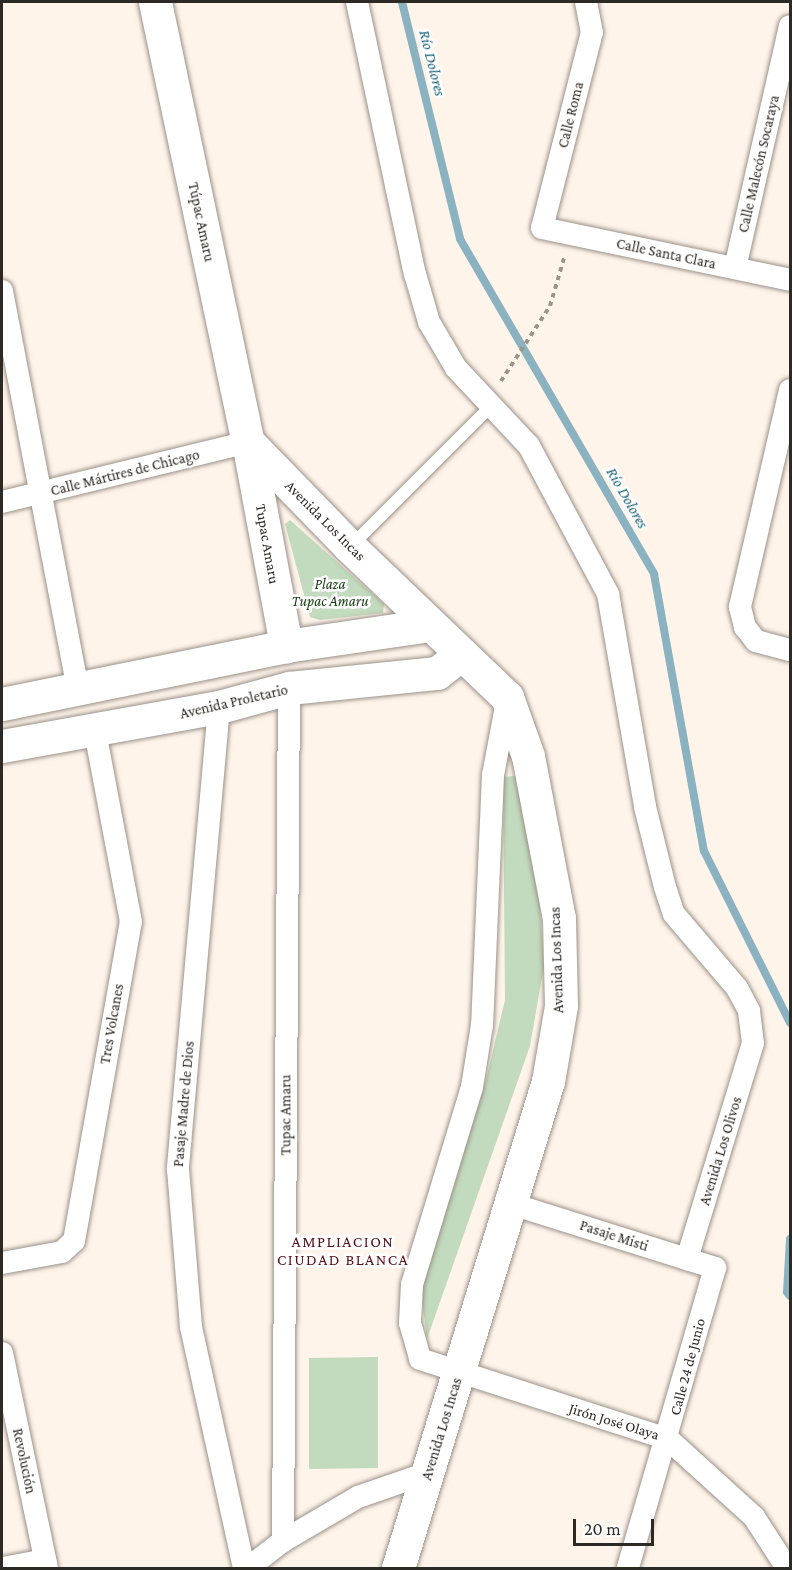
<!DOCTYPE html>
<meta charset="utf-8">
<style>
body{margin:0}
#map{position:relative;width:792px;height:1570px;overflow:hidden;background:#fef4ea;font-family:"Crimson Pro",serif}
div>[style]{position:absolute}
.green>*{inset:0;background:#c2dabd}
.stream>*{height:8px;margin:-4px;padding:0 4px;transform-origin:4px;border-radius:4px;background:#8ab2c1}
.path>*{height:4px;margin-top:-2px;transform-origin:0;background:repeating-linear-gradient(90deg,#9b948d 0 4.5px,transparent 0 9px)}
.roads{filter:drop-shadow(0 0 2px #9a9188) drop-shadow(0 0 2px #9a9188)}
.lane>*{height:12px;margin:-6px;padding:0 6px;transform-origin:6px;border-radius:6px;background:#fff}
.street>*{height:22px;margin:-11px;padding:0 11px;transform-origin:11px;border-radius:11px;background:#fff}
.secondary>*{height:33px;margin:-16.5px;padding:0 16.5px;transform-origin:16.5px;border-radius:16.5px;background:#fff}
span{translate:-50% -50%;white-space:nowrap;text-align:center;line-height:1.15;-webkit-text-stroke:5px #fff;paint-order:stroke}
.street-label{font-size:15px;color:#2d2925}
.park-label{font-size:15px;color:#193c13;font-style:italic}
.water-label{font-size:16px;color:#166077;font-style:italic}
.neighbourhood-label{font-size:16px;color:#58131d;letter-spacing:1.5px}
.frame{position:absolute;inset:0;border:3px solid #2d2925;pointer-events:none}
.scale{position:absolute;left:573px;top:1519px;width:81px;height:27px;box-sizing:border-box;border:3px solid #2d2925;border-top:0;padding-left:8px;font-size:18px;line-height:21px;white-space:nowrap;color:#2d2925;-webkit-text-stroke:4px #fff;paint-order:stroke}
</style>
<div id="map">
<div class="green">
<i style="clip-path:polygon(290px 520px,384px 604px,383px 613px,320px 620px,310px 617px,285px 524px)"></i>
<i style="clip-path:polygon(515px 776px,539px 890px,544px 966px,530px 1046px,427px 1339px,421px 1291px,486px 1080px,505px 1000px,503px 777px)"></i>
<i style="clip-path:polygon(378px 1357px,378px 1468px,309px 1469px,309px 1358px)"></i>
</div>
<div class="stream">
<i style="left:402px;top:2px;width:244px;rotate:76.2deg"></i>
<i style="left:460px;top:239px;width:387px;rotate:59.9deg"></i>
<i style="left:654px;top:574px;width:281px;rotate:79.8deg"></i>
<i style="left:704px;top:851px;width:192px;rotate:63.4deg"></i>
<i style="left:790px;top:1239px;width:53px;rotate:93.2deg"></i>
<i style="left:787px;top:1292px;width:5px;rotate:53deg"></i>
</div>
<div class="path">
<i style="left:501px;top:381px;width:90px;rotate:-56.8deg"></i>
<i style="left:550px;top:306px;width:50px;rotate:-73.7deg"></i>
</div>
<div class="roads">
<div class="lane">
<i style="left:352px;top:545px;width:197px;rotate:-45deg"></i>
</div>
<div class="street">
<i style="left:357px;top:2px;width:278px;rotate:78deg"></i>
<i style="left:415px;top:274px;width:50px;rotate:73.7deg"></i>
<i style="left:429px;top:322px;width:53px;rotate:59.6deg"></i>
<i style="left:456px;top:368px;width:107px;rotate:46.9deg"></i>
<i style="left:529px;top:446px;width:168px;rotate:61.9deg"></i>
<i style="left:608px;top:594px;width:216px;rotate:80.1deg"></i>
<i style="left:645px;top:807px;width:82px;rotate:76deg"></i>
<i style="left:665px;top:887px;width:28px;rotate:72deg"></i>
<i style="left:674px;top:914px;width:97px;rotate:49.6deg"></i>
<i style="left:737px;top:988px;width:26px;rotate:62deg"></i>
<i style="left:749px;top:1011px;width:32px;rotate:83deg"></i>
<i style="left:753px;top:1043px;width:226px;rotate:107deg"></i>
<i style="left:586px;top:2px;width:31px;rotate:79deg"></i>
<i style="left:592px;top:32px;width:202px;rotate:104.3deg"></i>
<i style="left:542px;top:228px;width:253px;rotate:11.8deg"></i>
<i style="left:735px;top:268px;width:248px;rotate:-77.2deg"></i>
<i style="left:2px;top:291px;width:406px;rotate:79.2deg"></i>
<i style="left:790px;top:390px;width:223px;rotate:103deg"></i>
<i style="left:740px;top:607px;width:21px;rotate:76deg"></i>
<i style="left:745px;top:627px;width:18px;rotate:52deg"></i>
<i style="left:756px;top:641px;width:35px;rotate:15deg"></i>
<i style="left:2px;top:502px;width:253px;rotate:-13.7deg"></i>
<i style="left:507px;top:701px;width:75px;rotate:100.7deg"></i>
<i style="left:493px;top:775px;width:250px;rotate:92.5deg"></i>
<i style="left:482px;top:1025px;width:63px;rotate:99.2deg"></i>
<i style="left:472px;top:1087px;width:206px;rotate:106.9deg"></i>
<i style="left:412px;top:1284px;width:39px;rotate:93deg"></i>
<i style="left:410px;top:1323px;width:37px;rotate:74deg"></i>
<i style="left:420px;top:1359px;width:261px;rotate:17.9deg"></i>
<i style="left:668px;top:1439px;width:116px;rotate:42.2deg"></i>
<i style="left:754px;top:1517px;width:61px;rotate:57.1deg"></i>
<i style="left:219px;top:707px;width:464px;rotate:95.1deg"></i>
<i style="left:178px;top:1169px;width:159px;rotate:85.3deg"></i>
<i style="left:191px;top:1327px;width:247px;rotate:77.6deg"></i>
<i style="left:512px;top:1204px;width:213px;rotate:17.5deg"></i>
<i style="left:715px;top:1268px;width:312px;rotate:106.2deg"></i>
<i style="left:2px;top:1263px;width:61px;rotate:-10.4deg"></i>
<i style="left:62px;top:1252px;width:16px;rotate:-43deg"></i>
<i style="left:74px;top:1241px;width:324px;rotate:-79.9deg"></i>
<i style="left:131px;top:922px;width:194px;rotate:-100.7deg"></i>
<i style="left:2px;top:1353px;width:220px;rotate:78.2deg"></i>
<i style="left:283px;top:1541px;width:853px;rotate:-89.6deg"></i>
<i style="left:3px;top:1568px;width:43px;rotate:-10.8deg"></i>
<i style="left:248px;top:1568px;width:44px;rotate:-37.6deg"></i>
<i style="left:283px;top:1541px;width:87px;rotate:-30.4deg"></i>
<i style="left:358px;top:1497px;width:76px;rotate:-19.1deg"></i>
</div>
<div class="secondary">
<i style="left:155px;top:2px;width:450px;rotate:78.1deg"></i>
<i style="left:248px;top:442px;width:208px;rotate:79.4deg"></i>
<i style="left:248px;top:442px;width:146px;rotate:45.8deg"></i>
<i style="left:350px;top:547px;width:217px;rotate:43.7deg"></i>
<i style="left:507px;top:697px;width:63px;rotate:70.4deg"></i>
<i style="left:528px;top:756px;width:165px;rotate:79.2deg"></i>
<i style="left:559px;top:918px;width:88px;rotate:88.7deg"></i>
<i style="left:561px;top:1006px;width:76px;rotate:99.8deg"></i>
<i style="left:548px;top:1081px;width:510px;rotate:107.12deg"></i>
<i style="left:2px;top:704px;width:290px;rotate:-11.5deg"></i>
<i style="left:286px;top:646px;width:146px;rotate:-8.3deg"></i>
<i style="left:2px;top:746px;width:220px;rotate:-10.2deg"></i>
<i style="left:219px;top:707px;width:73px;rotate:-15.2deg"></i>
<i style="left:289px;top:688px;width:149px;rotate:-5.8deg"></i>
<i style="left:437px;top:673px;width:31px;rotate:-38deg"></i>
</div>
</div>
<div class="street-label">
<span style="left:571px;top:115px;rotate:-76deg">Calle Roma</span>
<span style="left:759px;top:164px;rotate:-77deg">Calle Malecón Socaraya</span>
<span style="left:201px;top:222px;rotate:78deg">Túpac Amaru</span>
<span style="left:666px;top:254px;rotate:12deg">Calle Santa Clara</span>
<span style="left:125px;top:473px;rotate:-14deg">Calle Mártires de Chicago</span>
<span style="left:325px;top:521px;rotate:45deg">Avenida Los Incas</span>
<span style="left:267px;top:544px;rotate:80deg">Tupac Amaru</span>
<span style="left:234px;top:702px;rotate:-13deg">Avenida Proletario</span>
<span style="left:557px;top:960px;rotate:-92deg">Avenida Los Incas</span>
<span style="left:112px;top:1024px;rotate:-80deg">Tres Volcanes</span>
<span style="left:184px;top:1104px;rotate:-85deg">Pasaje Madre de Dios</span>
<span style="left:286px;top:1115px;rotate:-90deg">Tupac Amaru</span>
<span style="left:721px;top:1151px;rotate:-73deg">Avenida Los Olivos</span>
<span style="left:614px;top:1236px;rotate:18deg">Pasaje Misti</span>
<span style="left:688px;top:1367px;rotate:-75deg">Calle 24 de Junio</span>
<span style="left:614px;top:1422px;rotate:17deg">Jirón José Olaya</span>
<span style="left:442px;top:1429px;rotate:-73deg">Avenida Los Incas</span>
<span style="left:24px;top:1461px;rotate:78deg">Revolución</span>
</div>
<div class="park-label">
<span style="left:330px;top:593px">Plaza<br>Tupac Amaru</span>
</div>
<div class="water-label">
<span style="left:432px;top:63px;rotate:76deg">Río Dolores</span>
<span style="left:627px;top:498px;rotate:60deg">Río Dolores</span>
</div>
<div class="neighbourhood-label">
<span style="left:343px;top:1251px">AMPLIACION<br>CIUDAD BLANCA</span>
</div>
<div class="frame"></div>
<div class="scale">20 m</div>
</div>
